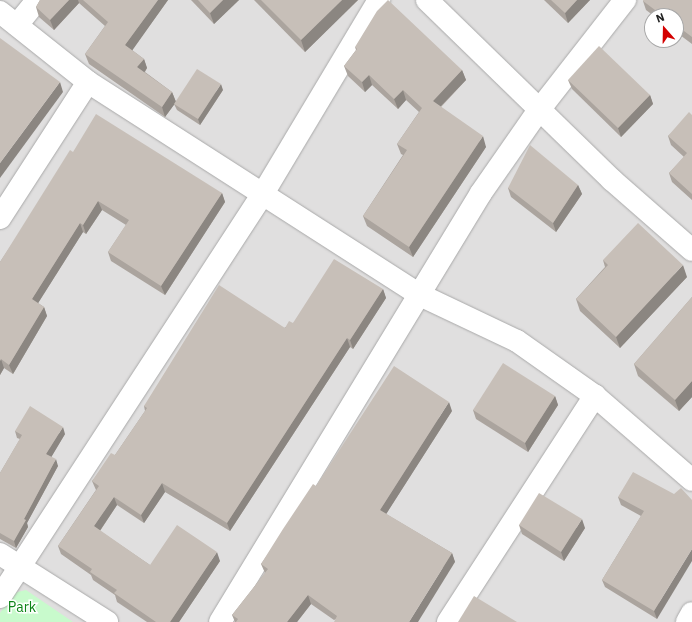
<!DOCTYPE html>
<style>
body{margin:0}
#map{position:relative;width:692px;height:622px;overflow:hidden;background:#f2efe9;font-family:"IBM Plex Sans",sans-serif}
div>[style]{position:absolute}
.residential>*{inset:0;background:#e0dfdf}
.park>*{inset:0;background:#c8facc}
.roads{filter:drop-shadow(0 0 1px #a9a9a9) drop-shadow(0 0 1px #a9a9a9)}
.minor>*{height:22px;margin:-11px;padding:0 11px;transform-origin:11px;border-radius:11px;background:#fff}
.wall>*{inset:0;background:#aba49e}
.shaded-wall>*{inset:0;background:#8b8681}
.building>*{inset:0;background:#c7bfb8}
span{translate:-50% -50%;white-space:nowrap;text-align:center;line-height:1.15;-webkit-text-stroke:3px #fff;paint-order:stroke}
.park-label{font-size:14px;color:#0c8416}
.north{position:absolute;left:644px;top:8px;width:40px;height:40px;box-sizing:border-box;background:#fff;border:1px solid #a7a7a7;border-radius:50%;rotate:340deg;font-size:11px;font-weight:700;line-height:16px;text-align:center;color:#222}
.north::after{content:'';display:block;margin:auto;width:14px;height:18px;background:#d40000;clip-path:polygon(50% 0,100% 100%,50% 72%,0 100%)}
</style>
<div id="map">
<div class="residential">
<i style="clip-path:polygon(evenodd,0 0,692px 0,692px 622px,0 622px,0 0,652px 16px,676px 16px,676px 40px,652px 40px,652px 16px)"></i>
</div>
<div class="park">
<i style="clip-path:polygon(26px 590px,73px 622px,0 622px,0 613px,13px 593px)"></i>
</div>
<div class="roads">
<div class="minor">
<i style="left:427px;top:0;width:258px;rotate:44.2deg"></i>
<i style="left:612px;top:180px;width:106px;rotate:41.2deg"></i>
<i style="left:0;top:12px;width:112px;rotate:38.5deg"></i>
<i style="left:88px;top:82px;width:394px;rotate:32.7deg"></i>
<i style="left:420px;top:295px;width:107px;rotate:25.4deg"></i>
<i style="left:517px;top:341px;width:95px;rotate:35.2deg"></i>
<i style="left:595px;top:396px;width:128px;rotate:40.9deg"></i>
<i style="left:17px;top:25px;width:32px;rotate:-51deg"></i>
<i style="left:0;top:218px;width:162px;rotate:-57.1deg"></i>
<i style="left:0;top:554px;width:127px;rotate:32.4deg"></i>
<i style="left:0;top:597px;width:483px;rotate:-56.9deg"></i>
<i style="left:264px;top:192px;width:224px;rotate:-59.1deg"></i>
<i style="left:220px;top:622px;width:502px;rotate:-58.68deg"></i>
<i style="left:481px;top:193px;width:101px;rotate:-55.1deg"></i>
<i style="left:539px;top:110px;width:140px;rotate:-52deg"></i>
<i style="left:448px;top:622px;width:270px;rotate:-57deg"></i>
<i style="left:687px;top:622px;width:10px;rotate:-61deg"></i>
</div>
</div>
<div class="wall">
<i style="clip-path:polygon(40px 0,168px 0,132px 50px,144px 59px,147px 68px,145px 72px,172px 92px,176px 102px,165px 117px,89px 64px,85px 54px,105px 26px,79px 3px,54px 30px,39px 17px,36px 7px)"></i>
<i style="clip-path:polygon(191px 0,239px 0,214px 24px)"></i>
<i style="clip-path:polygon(254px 0,358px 0,305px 52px)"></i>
<i style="clip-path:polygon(544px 0,590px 0,568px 23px)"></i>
<i style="clip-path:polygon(692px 0,692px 44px,676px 32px,676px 16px,654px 16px,646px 10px,643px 1px)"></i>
<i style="clip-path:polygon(355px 47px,462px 70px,466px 80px,441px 107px,486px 147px,413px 257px,367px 226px,363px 216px,403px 155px,401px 154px,397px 144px,419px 112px,406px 100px,398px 109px,372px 85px,365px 92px,348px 76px,344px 66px,356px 50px)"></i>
<i style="clip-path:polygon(568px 80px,650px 95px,653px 104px,621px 137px,572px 89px)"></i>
<i style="clip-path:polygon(223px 90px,200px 125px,177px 110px,174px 104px)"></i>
<i style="clip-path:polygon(692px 115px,692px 200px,672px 182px,669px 173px,684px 157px,671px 145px,668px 136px)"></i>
<i style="clip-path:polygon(73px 152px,222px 193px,225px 202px,165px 295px,111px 261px,108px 252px,126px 225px,102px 210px,86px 234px,83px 232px,38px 303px,44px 307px,47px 316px,13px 374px,4px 368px,0 375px,0 262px)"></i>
<i style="clip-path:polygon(578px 185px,582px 194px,556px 232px,511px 197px,508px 188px)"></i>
<i style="clip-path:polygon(603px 260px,687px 277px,620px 348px,580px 311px,576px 299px,605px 267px)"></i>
<i style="clip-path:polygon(383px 289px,386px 298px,353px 349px,350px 347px,230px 531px,165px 492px,144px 523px,117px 505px,100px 531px,150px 565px,220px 561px,179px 622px,147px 622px,117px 602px,115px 595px,93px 580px,91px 575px,61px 554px,58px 546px,96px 490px,92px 481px,115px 455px,145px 411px,144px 406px,293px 323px)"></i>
<i style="clip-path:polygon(692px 297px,692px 397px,679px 411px,638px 376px,634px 364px)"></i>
<i style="clip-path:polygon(555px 396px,558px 405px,528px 452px,476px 419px,473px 410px)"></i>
<i style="clip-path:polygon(452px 411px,386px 514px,452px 553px,455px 562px,334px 620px,311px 604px,297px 622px,235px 622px,232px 615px,265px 573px,261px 564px,316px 486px)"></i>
<i style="clip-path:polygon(15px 431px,65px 434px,51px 457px,58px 466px,27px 523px,28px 527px,16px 548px,0 539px,0 473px,20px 439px,17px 438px)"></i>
<i style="clip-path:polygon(674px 494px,657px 619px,605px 587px,602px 580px,641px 516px,621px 505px,618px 497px)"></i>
<i style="clip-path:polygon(519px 525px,585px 528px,564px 561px,522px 534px)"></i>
</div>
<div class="shaded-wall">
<i style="clip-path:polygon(69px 0,78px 0,79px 3px,54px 30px,50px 20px)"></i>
<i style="clip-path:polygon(158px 0,168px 0,129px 55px,125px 45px)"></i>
<i style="clip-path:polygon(223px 0,239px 0,214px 24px,210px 13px)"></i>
<i style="clip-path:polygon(342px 0,358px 0,305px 52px,301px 40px)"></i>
<i style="clip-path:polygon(577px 0,590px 0,568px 23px,565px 13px)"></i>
<i style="clip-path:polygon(144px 59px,147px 68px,141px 77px,137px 67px)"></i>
<i style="clip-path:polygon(462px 70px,466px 80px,436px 111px,433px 101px)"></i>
<i style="clip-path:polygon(369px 75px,372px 85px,365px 92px,362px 82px)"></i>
<i style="clip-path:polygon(60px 82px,63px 92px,0 178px,0 163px)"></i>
<i style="clip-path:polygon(221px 84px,223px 90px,200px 125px,198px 119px)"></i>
<i style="clip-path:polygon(403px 90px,406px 100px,398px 109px,394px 99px)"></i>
<i style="clip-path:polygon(172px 92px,176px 102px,165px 117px,162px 107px)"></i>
<i style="clip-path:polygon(650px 95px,653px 104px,621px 137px,618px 128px)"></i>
<i style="clip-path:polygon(483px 136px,486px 147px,413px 257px,409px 247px)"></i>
<i style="clip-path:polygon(578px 185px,582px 194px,556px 232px,553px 223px)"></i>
<i style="clip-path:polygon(222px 193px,225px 202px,165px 295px,161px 286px)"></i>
<i style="clip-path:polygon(98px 201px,102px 210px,86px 234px,83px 225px)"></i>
<i style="clip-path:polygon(80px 223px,83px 232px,35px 308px,32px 299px)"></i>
<i style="clip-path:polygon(683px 265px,687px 277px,620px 348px,616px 337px)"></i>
<i style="clip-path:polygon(383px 289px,386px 298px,353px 349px,350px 340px)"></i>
<i style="clip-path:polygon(44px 307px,47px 316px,13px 374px,9px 365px)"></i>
<i style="clip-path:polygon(347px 338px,350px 347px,230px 531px,227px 523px)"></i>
<i style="clip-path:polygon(1px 359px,4px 368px,0 375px,0 361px)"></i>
<i style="clip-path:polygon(692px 381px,692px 397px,679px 411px,675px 400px)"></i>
<i style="clip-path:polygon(555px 396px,558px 405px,528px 452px,525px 443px)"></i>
<i style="clip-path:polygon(449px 402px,452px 411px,383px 519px,380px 510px)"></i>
<i style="clip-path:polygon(63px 427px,65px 434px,49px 461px,46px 454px)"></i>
<i style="clip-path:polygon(56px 459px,58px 466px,27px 523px,28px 527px,16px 548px,14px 541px,24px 519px)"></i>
<i style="clip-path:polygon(162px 483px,165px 492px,144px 523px,141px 515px)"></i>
<i style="clip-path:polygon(114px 497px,117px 505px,97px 535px,94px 526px)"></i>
<i style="clip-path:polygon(582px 519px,585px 528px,564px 561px,561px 552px)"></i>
<i style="clip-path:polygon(692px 549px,692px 561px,657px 619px,654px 611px)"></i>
<i style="clip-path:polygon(217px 552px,220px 561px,179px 622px,170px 622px)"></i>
<i style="clip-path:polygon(452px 553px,455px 562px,418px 622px,409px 622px)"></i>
<i style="clip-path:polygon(308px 595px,311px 604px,297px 622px,287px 622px)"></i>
</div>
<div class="building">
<i style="clip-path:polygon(40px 0,69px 0,50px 20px,36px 7px)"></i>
<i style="clip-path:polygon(83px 0,158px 0,125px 45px,144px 59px,137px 67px,172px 92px,162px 107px,85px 54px,108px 22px)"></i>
<i style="clip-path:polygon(198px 0,223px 0,210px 13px)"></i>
<i style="clip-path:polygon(261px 0,342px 0,301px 40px)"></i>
<i style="clip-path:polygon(388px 0,462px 70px,433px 101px,483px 136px,409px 247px,363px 216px,407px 150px,397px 144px,422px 108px,403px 90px,394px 99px,369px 75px,362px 82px,344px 66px,357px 49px,355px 47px,377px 11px)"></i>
<i style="clip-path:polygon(551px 0,577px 0,565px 13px)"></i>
<i style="clip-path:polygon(643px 0,692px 0,692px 37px,676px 25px,676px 16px,663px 16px,643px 1px)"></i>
<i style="clip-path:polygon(0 38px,60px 82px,0 163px)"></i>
<i style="clip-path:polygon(599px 46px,650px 95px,618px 128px,568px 80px)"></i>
<i style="clip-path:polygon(197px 69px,221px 84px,198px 119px,174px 104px)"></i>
<i style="clip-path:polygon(689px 112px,692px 115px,692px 194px,669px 173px,687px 153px,668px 136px)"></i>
<i style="clip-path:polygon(96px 114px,222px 193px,161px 286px,108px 252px,129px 220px,98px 201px,83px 225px,80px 223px,32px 299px,44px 307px,9px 365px,1px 359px,0 361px,0 262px,70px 150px,73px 152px)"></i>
<i style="clip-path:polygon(530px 145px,578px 185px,553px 223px,508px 188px)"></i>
<i style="clip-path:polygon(638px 223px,683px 265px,616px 337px,576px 299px,608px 265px,603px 260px)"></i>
<i style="clip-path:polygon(334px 259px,383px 289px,350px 340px,347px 338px,227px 523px,162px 483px,141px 515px,114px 497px,94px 526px,150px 565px,177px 525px,217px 552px,170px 622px,156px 622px,114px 593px,117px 590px,90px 572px,92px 569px,58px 546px,99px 486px,92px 481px,111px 453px,115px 455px,147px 408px,144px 406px,219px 285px,285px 328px,289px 321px,293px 323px)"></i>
<i style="clip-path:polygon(692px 297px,692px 381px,675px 400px,634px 364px)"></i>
<i style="clip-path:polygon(503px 363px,555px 396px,525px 443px,473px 410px)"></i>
<i style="clip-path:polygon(394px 366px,449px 402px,380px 510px,452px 553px,409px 622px,334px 622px,337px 616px,308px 595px,287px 622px,236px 622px,238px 619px,232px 615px,268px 569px,261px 564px,283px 529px,313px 484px,316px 486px)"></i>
<i style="clip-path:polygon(30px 406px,63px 427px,46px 454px,56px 459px,24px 519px,26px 520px,14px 541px,0 533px,0 473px,22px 435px,15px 431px)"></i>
<i style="clip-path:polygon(633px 472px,674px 494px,681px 488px,692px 500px,692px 549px,654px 611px,602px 580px,644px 511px,618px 497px)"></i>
<i style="clip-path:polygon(539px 493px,582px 519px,561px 552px,519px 525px)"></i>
<i style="clip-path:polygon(474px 596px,517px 622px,458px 622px)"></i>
</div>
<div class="park-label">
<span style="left:22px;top:607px">Park</span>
</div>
<div class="north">N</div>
</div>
